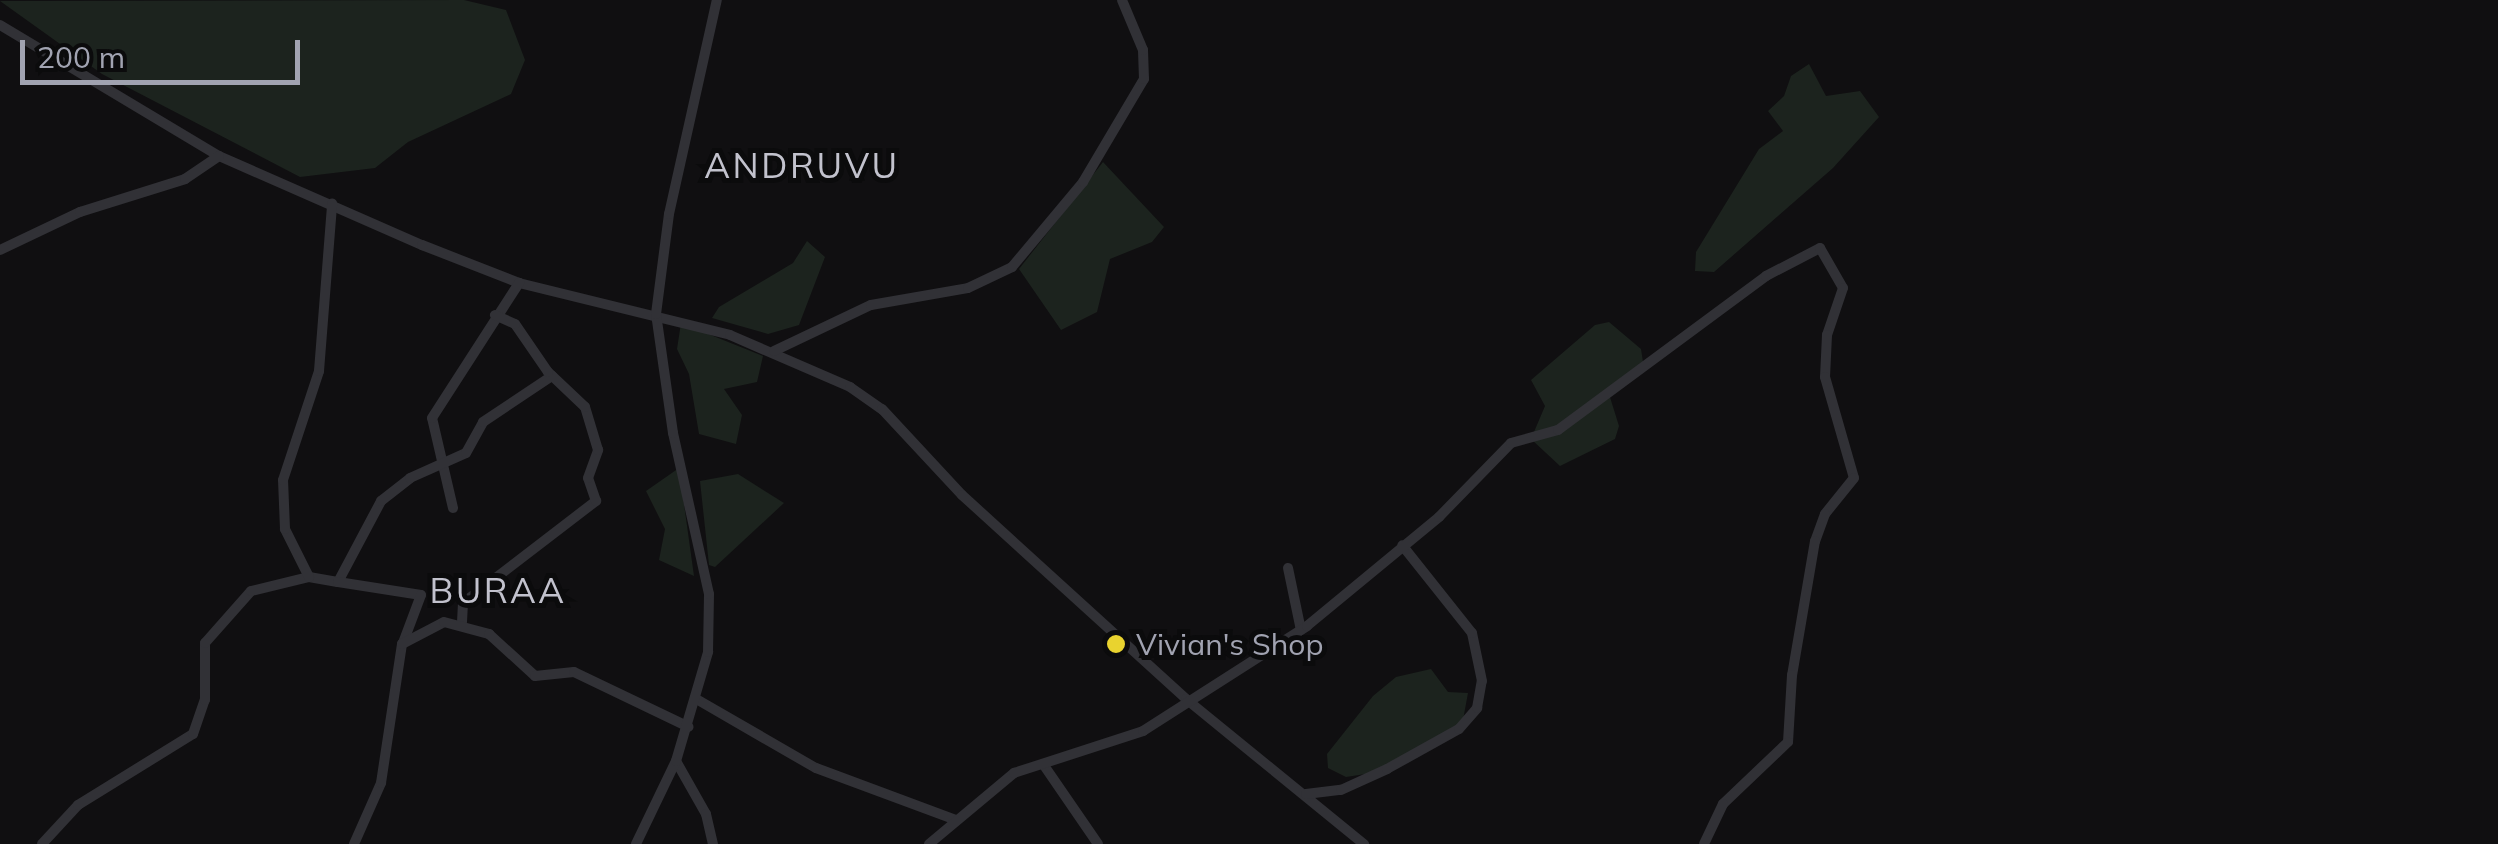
<!DOCTYPE html>
<style>
body{margin:0}
#map{position:relative;width:2498px;height:844px;overflow:hidden;background:#100f11;font-family:Mulish,sans-serif}
div>[style]{position:absolute}
.green>*{inset:0;background:#1c231e}
.minor>*{height:10px;margin:-5px;padding:0 5px;transform-origin:5px;border-radius:5px;background:#313136}
.dots>*{width:28px;height:28px;translate:-50% -50%;box-sizing:border-box;border:5px solid #0b0b0c;border-radius:50%}
span{translate:-50% -50%;white-space:nowrap;text-align:center;line-height:1.15;-webkit-text-stroke:10px #0b0b0c;paint-order:stroke}
.poi-label{font-size:30px;color:#a1a3b1}
.left{translate:0 -50%;text-align:left}
.quarter-label{font-size:35px;color:#c2c2cd;letter-spacing:2.5px}
.scale{position:absolute;left:20px;top:40px;width:280px;height:45px;box-sizing:border-box;border:5px solid #a1a3b1;border-top:0;padding-left:12px;font-size:30px;line-height:35px;white-space:nowrap;color:#a1a3b1;-webkit-text-stroke:8px #0b0b0c;paint-order:stroke}
</style>
<div id="map">
<div class="green">
<i style="clip-path:polygon(464px 0,506px 10px,525px 60px,511px 94px,408px 142px,375px 168px,300px 177px,102px 74px,0 1px)"></i>
<i style="clip-path:polygon(1809px 64px,1826px 96px,1860px 91px,1879px 117px,1833px 168px,1714px 272px,1695px 271px,1696px 252px,1759px 149px,1783px 131px,1768px 111px,1784px 96px,1791px 76px)"></i>
<i style="clip-path:polygon(1103px 162px,1164px 227px,1152px 242px,1110px 259px,1097px 312px,1061px 330px,1019px 269px)"></i>
<i style="clip-path:polygon(807px 241px,825px 257px,799px 325px,768px 334px,712px 318px,719px 307px,793px 263px)"></i>
<i style="clip-path:polygon(1609px 322px,1641px 349px,1643px 362px,1609px 394px,1619px 426px,1615px 439px,1560px 466px,1531px 439px,1545px 406px,1531px 380px,1595px 325px)"></i>
<i style="clip-path:polygon(681px 323px,763px 356px,757px 382px,724px 389px,742px 415px,736px 444px,699px 434px,689px 374px,677px 349px)"></i>
<i style="clip-path:polygon(679px 468px,694px 576px,659px 560px,665px 529px,646px 491px)"></i>
<i style="clip-path:polygon(738px 474px,784px 503px,715px 567px,709px 565px,700px 481px)"></i>
<i style="clip-path:polygon(1431px 669px,1448px 692px,1468px 693px,1463px 720px,1453px 729px,1372px 773px,1346px 777px,1328px 768px,1327px 754px,1373px 696px,1396px 677px)"></i>
</div>
<div class="minor">
<i style="left:0;top:25px;width:255px;rotate:30.9deg"></i>
<i style="left:219px;top:156px;width:222px;rotate:23.7deg"></i>
<i style="left:422px;top:245px;width:104px;rotate:21.4deg"></i>
<i style="left:519px;top:283px;width:217px;rotate:13.8deg"></i>
<i style="left:730px;top:335px;width:131px;rotate:23.4deg"></i>
<i style="left:850px;top:387px;width:39px;rotate:35deg"></i>
<i style="left:882px;top:409px;width:117px;rotate:47.1deg"></i>
<i style="left:962px;top:495px;width:303px;rotate:42.3deg"></i>
<i style="left:1186px;top:699px;width:230px;rotate:39.2deg"></i>
<i style="left:0;top:250px;width:89px;rotate:-25.4deg"></i>
<i style="left:80px;top:212px;width:110px;rotate:-17.4deg"></i>
<i style="left:185px;top:179px;width:41px;rotate:-34.1deg"></i>
<i style="left:774px;top:351px;width:107px;rotate:-25.4deg"></i>
<i style="left:871px;top:305px;width:98px;rotate:-9.9deg"></i>
<i style="left:968px;top:288px;width:49px;rotate:-25.5deg"></i>
<i style="left:1012px;top:267px;width:111px;rotate:-50.1deg"></i>
<i style="left:1083px;top:182px;width:120px;rotate:-59.4deg"></i>
<i style="left:1144px;top:79px;width:29px;rotate:-92deg"></i>
<i style="left:1143px;top:50px;width:54px;rotate:-112.8deg"></i>
<i style="left:453px;top:508px;width:92px;rotate:-103.1deg"></i>
<i style="left:432px;top:418px;width:161px;rotate:-57.2deg"></i>
<i style="left:1288px;top:568px;width:63px;rotate:78.2deg"></i>
<i style="left:309px;top:577px;width:29px;rotate:10deg"></i>
<i style="left:338px;top:582px;width:92px;rotate:-62deg"></i>
<i style="left:381px;top:501px;width:37px;rotate:-38deg"></i>
<i style="left:410px;top:478px;width:61px;rotate:-24.1deg"></i>
<i style="left:466px;top:453px;width:35px;rotate:-61deg"></i>
<i style="left:483px;top:422px;width:83px;rotate:-33.7deg"></i>
<i style="left:338px;top:582px;width:84px;rotate:8.9deg"></i>
<i style="left:421px;top:595px;width:51px;rotate:110.6deg"></i>
<i style="left:462px;top:622px;width:19px;rotate:-87deg"></i>
<i style="left:463px;top:603px;width:168px;rotate:-37.5deg"></i>
<i style="left:596px;top:501px;width:24px;rotate:-109deg"></i>
<i style="left:588px;top:478px;width:30px;rotate:-70deg"></i>
<i style="left:598px;top:450px;width:45px;rotate:-106.8deg"></i>
<i style="left:585px;top:407px;width:51px;rotate:-136.6deg"></i>
<i style="left:548px;top:372px;width:58px;rotate:-124.5deg"></i>
<i style="left:515px;top:324px;width:22px;rotate:-156deg"></i>
<i style="left:698px;top:700px;width:136px;rotate:30deg"></i>
<i style="left:816px;top:768px;width:149px;rotate:20.4deg"></i>
<i style="left:676px;top:761px;width:61px;rotate:60.5deg"></i>
<i style="left:706px;top:814px;width:31px;rotate:77deg"></i>
<i style="left:1043px;top:764px;width:97px;rotate:55.5deg"></i>
<i style="left:1306px;top:794px;width:35px;rotate:-7deg"></i>
<i style="left:1341px;top:790px;width:51px;rotate:-24.5deg"></i>
<i style="left:1387px;top:769px;width:82px;rotate:-29.1deg"></i>
<i style="left:1459px;top:729px;width:28px;rotate:-49deg"></i>
<i style="left:1477px;top:708px;width:27px;rotate:-80deg"></i>
<i style="left:1482px;top:681px;width:49px;rotate:-101.8deg"></i>
<i style="left:1472px;top:633px;width:112px;rotate:-128.5deg"></i>
<i style="left:42px;top:844px;width:53px;rotate:-47.3deg"></i>
<i style="left:78px;top:805px;width:135px;rotate:-31.7deg"></i>
<i style="left:193px;top:734px;width:36px;rotate:-71deg"></i>
<i style="left:205px;top:700px;width:57px;rotate:-90deg"></i>
<i style="left:205px;top:643px;width:69px;rotate:-48.5deg"></i>
<i style="left:251px;top:591px;width:60px;rotate:-13.6deg"></i>
<i style="left:309px;top:577px;width:54px;rotate:-116.6deg"></i>
<i style="left:285px;top:529px;width:49px;rotate:-92.3deg"></i>
<i style="left:283px;top:480px;width:115px;rotate:-71.7deg"></i>
<i style="left:319px;top:371px;width:168px;rotate:-85.5deg"></i>
<i style="left:354px;top:844px;width:67px;rotate:-66.1deg"></i>
<i style="left:381px;top:783px;width:141px;rotate:-81.4deg"></i>
<i style="left:402px;top:644px;width:47px;rotate:-27.6deg"></i>
<i style="left:444px;top:622px;width:47px;rotate:14.9deg"></i>
<i style="left:489px;top:634px;width:62px;rotate:42.4deg"></i>
<i style="left:535px;top:676px;width:39px;rotate:-6deg"></i>
<i style="left:574px;top:672px;width:127px;rotate:25.6deg"></i>
<i style="left:636px;top:844px;width:92px;rotate:-64.3deg"></i>
<i style="left:676px;top:761px;width:114px;rotate:-73.6deg"></i>
<i style="left:708px;top:652px;width:58px;rotate:-89deg"></i>
<i style="left:709px;top:594px;width:165px;rotate:-102.6deg"></i>
<i style="left:673px;top:433px;width:120px;rotate:-98.1deg"></i>
<i style="left:656px;top:314px;width:101px;rotate:-82.6deg"></i>
<i style="left:669px;top:214px;width:219px;rotate:-77.4deg"></i>
<i style="left:929px;top:844px;width:111px;rotate:-39.9deg"></i>
<i style="left:1014px;top:773px;width:136px;rotate:-18deg"></i>
<i style="left:1143px;top:731px;width:195px;rotate:-32.6deg"></i>
<i style="left:1307px;top:626px;width:171px;rotate:-39.5deg"></i>
<i style="left:1439px;top:517px;width:103px;rotate:-45.8deg"></i>
<i style="left:1511px;top:443px;width:49px;rotate:-15.5deg"></i>
<i style="left:1558px;top:430px;width:259px;rotate:-36.5deg"></i>
<i style="left:1766px;top:276px;width:61px;rotate:-27.4deg"></i>
<i style="left:1820px;top:248px;width:46px;rotate:60.1deg"></i>
<i style="left:1843px;top:288px;width:50px;rotate:108.8deg"></i>
<i style="left:1827px;top:335px;width:42px;rotate:92.7deg"></i>
<i style="left:1825px;top:377px;width:105px;rotate:74deg"></i>
<i style="left:1854px;top:478px;width:46px;rotate:128.9deg"></i>
<i style="left:1825px;top:514px;width:29px;rotate:110deg"></i>
<i style="left:1815px;top:541px;width:136px;rotate:99.7deg"></i>
<i style="left:1792px;top:675px;width:67px;rotate:93.4deg"></i>
<i style="left:1788px;top:742px;width:90px;rotate:136.4deg"></i>
<i style="left:1723px;top:804px;width:44px;rotate:115.4deg"></i>
</div>
<div class="dots">
<i style="left:1116px;top:644px;background:#e9d32f"></i>
</div>
<div class="poi-label">
<span class="left" style="left:1136px;top:644px">Vivian's Shop</span>
</div>
<div class="quarter-label">
<span style="left:802px;top:165px">ANDRUVU</span>
<span style="left:498px;top:590px">BURAA</span>
</div>
<div class="scale">200 m</div>
</div>
